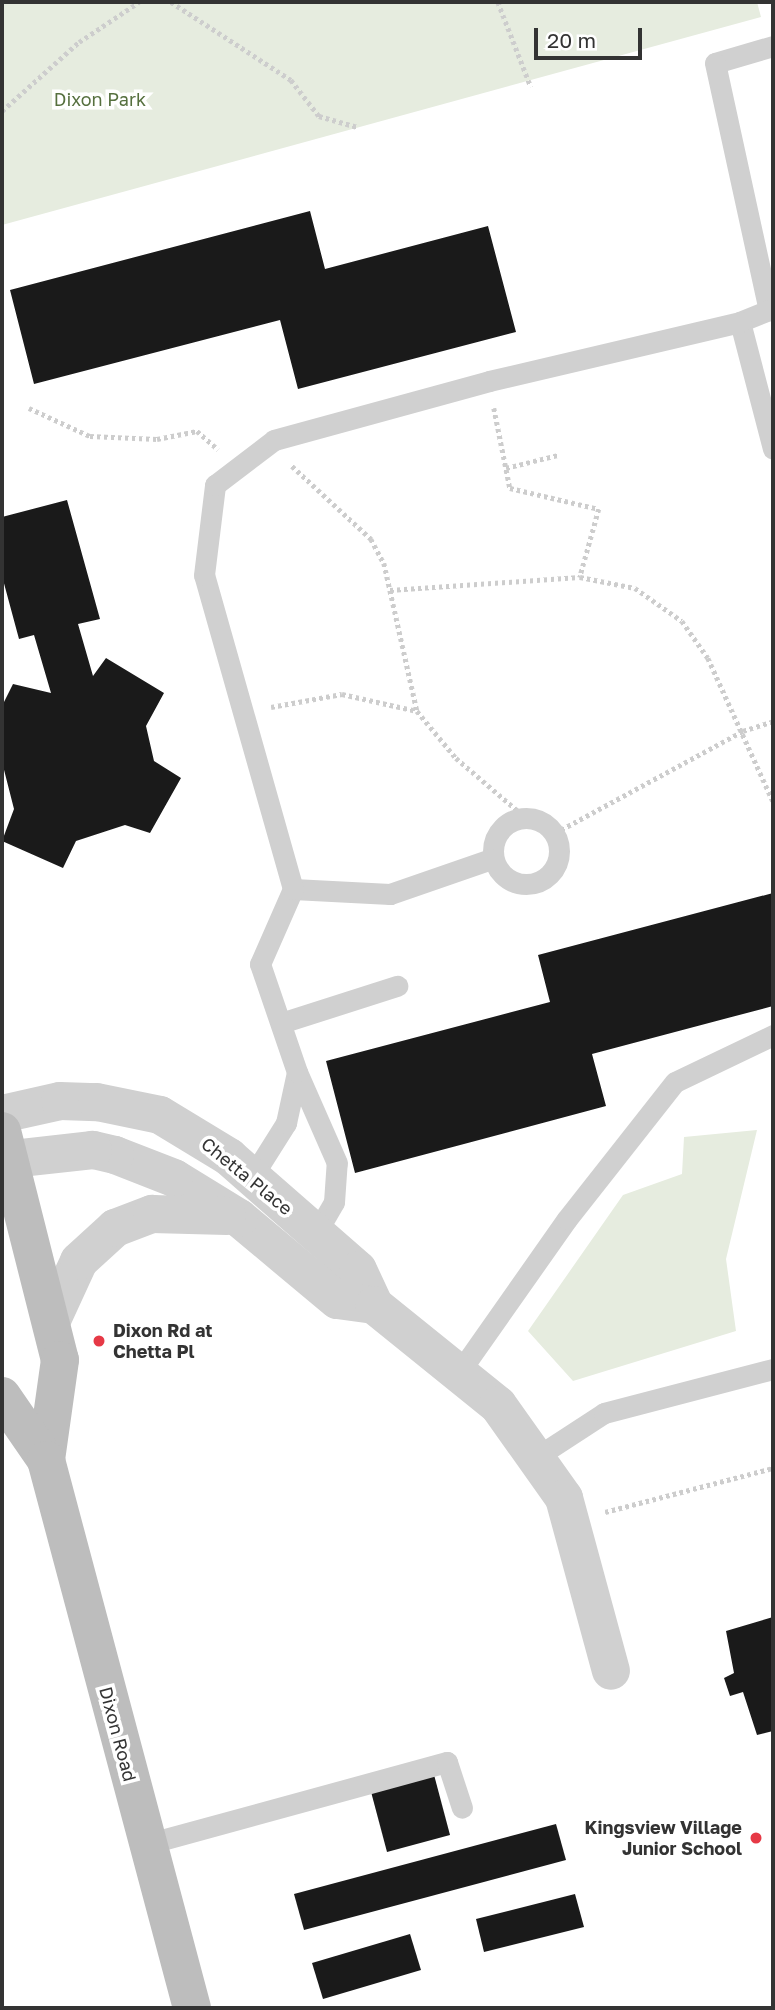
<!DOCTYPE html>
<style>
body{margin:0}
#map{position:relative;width:775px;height:2010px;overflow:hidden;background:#fff;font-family:"Golos Text",sans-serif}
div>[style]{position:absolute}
.green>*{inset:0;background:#e6ecdf}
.building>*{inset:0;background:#1a1a1a}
.path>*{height:4.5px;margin-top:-2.25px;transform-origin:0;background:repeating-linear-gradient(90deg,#cdcdcd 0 3.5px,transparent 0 7px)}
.lane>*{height:21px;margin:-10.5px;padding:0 10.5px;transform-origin:10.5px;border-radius:10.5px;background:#d0d0d0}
.lane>.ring{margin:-10.5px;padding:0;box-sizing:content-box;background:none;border:21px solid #d0d0d0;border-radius:50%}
.street>*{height:38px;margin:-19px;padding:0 19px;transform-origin:19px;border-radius:19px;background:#d0d0d0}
.secondary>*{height:38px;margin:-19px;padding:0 19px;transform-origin:19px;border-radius:19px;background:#bdbdbd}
.dots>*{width:19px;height:19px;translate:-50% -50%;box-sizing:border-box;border:4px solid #fff;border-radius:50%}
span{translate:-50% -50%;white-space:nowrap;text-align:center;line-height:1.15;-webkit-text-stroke:7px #fff;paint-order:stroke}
.park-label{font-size:18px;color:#56703f}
.street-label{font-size:18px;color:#333}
.poi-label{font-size:18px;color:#333;font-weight:700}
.left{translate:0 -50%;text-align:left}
.right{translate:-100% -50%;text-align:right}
.frame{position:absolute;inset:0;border:4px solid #333;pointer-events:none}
.scale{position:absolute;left:534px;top:28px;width:108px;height:32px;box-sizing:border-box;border:4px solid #333;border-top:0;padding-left:9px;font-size:21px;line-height:24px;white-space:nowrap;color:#333;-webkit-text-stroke:5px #fff;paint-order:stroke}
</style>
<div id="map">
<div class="green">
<i style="clip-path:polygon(2px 2px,757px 2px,761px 17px,2px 225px)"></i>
<i style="clip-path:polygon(757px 1130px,726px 1259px,736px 1331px,573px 1381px,528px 1331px,623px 1195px,682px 1174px,684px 1137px)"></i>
</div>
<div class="building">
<i style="clip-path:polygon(310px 211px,325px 269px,488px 226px,516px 332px,298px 389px,280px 320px,34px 384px,10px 290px)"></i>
<i style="clip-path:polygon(67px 500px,100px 619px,78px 624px,93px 676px,106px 658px,164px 693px,146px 726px,154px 761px,181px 778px,150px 833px,125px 825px,76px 841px,63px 868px,2px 841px,14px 809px,2px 762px,2px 706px,13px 684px,51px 693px,34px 635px,19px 639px,2px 576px,2px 517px)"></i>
<i style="clip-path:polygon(773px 893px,773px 1006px,592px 1054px,606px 1106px,355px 1173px,326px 1061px,550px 1002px,538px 955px)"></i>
<i style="clip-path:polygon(773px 1617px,773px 1731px,757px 1735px,743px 1692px,730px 1696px,724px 1678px,734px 1673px,726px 1631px)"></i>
<i style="clip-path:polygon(433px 1771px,450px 1835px,387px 1852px,370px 1788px)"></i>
<i style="clip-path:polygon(556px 1824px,566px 1860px,304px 1930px,294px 1894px)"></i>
<i style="clip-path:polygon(575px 1894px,584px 1927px,484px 1952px,476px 1919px)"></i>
<i style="clip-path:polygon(410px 1934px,421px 1970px,323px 1999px,312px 1963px)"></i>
</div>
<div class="path">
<i style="left:171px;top:2px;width:143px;rotate:33deg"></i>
<i style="left:291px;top:80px;width:46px;rotate:52.1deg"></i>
<i style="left:319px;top:116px;width:40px;rotate:16deg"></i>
<i style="left:498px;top:2px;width:91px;rotate:68.8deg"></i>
<i style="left:2px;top:111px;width:103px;rotate:-41.9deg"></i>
<i style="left:79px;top:42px;width:72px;rotate:-33.7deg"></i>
<i style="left:29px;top:408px;width:67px;rotate:24.7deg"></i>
<i style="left:90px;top:436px;width:67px;rotate:2.6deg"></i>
<i style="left:157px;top:439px;width:41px;rotate:-11.3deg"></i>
<i style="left:197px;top:431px;width:28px;rotate:41deg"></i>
<i style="left:494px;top:408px;width:82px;rotate:78.7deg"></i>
<i style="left:510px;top:488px;width:91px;rotate:13.3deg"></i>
<i style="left:599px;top:509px;width:71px;rotate:105.6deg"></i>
<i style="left:292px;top:466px;width:108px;rotate:42.7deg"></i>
<i style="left:371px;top:539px;width:27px;rotate:62deg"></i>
<i style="left:384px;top:563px;width:152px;rotate:77.4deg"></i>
<i style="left:417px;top:711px;width:61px;rotate:50.3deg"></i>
<i style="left:456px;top:758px;width:89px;rotate:40.5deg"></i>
<i style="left:506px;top:468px;width:54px;rotate:-14deg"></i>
<i style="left:390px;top:590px;width:190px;rotate:-3.9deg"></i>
<i style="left:580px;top:577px;width:56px;rotate:11.3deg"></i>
<i style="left:635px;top:588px;width:57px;rotate:35.1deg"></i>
<i style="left:682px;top:621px;width:45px;rotate:54.9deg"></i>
<i style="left:708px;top:658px;width:157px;rotate:65.6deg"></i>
<i style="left:271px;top:707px;width:72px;rotate:-10.4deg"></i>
<i style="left:342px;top:694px;width:77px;rotate:12.8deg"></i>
<i style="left:555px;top:833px;width:214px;rotate:-28.5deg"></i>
<i style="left:743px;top:731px;width:32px;rotate:-18deg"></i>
<i style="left:605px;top:1512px;width:174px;rotate:-14.7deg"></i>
</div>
<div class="lane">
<i style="left:773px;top:46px;width:60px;rotate:163.7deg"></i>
<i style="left:715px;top:63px;width:253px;rotate:77.7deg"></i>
<i style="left:769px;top:310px;width:31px;rotate:158deg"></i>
<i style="left:740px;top:322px;width:131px;rotate:75.4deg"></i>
<i class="ring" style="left:493px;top:818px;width:45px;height:45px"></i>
<i style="left:293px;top:889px;width:97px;rotate:3deg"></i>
<i style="left:390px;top:894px;width:107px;rotate:-19.1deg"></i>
<i style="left:284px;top:1022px;width:119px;rotate:-17.7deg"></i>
<i style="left:252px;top:1177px;width:64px;rotate:-57.8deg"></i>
<i style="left:286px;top:1123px;width:52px;rotate:-77.8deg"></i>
<i style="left:312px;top:1240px;width:44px;rotate:-59.9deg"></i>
<i style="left:334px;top:1202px;width:39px;rotate:-86deg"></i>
<i style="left:337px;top:1163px;width:99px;rotate:-113.7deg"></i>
<i style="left:297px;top:1072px;width:114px;rotate:-108.9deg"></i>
<i style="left:260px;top:964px;width:82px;rotate:-66.3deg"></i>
<i style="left:293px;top:889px;width:326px;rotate:-105.8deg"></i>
<i style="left:204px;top:575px;width:91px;rotate:-83deg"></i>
<i style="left:215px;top:485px;width:74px;rotate:-37.3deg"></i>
<i style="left:274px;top:440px;width:223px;rotate:-15.3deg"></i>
<i style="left:489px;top:381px;width:258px;rotate:-13.2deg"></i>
<i style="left:458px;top:1374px;width:189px;rotate:-54.9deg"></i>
<i style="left:567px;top:1219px;width:174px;rotate:-51.8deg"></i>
<i style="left:675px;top:1082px;width:109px;rotate:-25.6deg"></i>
<i style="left:535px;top:1458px;width:82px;rotate:-33.1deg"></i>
<i style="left:604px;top:1413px;width:175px;rotate:-14.6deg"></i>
<i style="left:147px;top:1844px;width:311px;rotate:-15.3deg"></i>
<i style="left:447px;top:1762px;width:48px;rotate:71.9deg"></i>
</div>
<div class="street">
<i style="left:2px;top:1114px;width:59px;rotate:-12.6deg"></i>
<i style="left:60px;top:1101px;width:37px;rotate:2deg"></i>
<i style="left:97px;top:1102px;width:64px;rotate:11.7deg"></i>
<i style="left:160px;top:1115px;width:81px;rotate:31.3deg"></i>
<i style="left:229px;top:1157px;width:171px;rotate:41.2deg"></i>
<i style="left:358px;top:1270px;width:38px;rotate:65deg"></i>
<i style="left:374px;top:1305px;width:37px;rotate:-172deg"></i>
<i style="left:337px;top:1300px;width:128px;rotate:-140.1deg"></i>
<i style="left:239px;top:1218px;width:76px;rotate:-148.4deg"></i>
<i style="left:174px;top:1178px;width:63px;rotate:-158.7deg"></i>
<i style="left:115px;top:1155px;width:23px;rotate:-167deg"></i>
<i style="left:93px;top:1150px;width:92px;rotate:173.7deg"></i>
<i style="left:374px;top:1305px;width:159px;rotate:38.9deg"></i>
<i style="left:498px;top:1405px;width:114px;rotate:54.6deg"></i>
<i style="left:564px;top:1498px;width:179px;rotate:74.8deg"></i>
<i style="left:51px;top:1322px;width:67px;rotate:-65.3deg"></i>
<i style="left:79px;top:1261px;width:49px;rotate:-42.5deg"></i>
<i style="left:115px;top:1228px;width:40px;rotate:-21deg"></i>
<i style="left:152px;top:1214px;width:75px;rotate:1.5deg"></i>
</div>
<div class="secondary">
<i style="left:2px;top:1131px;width:236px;rotate:75.8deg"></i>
<i style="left:60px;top:1360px;width:101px;rotate:98deg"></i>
<i style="left:2px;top:1396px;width:78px;rotate:55.5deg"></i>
<i style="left:46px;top:1460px;width:567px;rotate:75.08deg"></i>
</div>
<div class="dots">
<i style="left:99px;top:1341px;background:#e63946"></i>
<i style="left:756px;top:1838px;background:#e63946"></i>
</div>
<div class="park-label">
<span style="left:100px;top:99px">Dixon Park</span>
</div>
<div class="street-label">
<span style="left:247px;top:1176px;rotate:39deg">Chetta Place</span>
<span style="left:118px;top:1734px;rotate:75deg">Dixon Road</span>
</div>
<div class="poi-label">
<span class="left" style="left:113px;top:1341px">Dixon Rd at<br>Chetta Pl</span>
<span class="right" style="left:742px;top:1838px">Kingsview Village<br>Junior School</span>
</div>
<div class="frame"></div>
<div class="scale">20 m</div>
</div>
